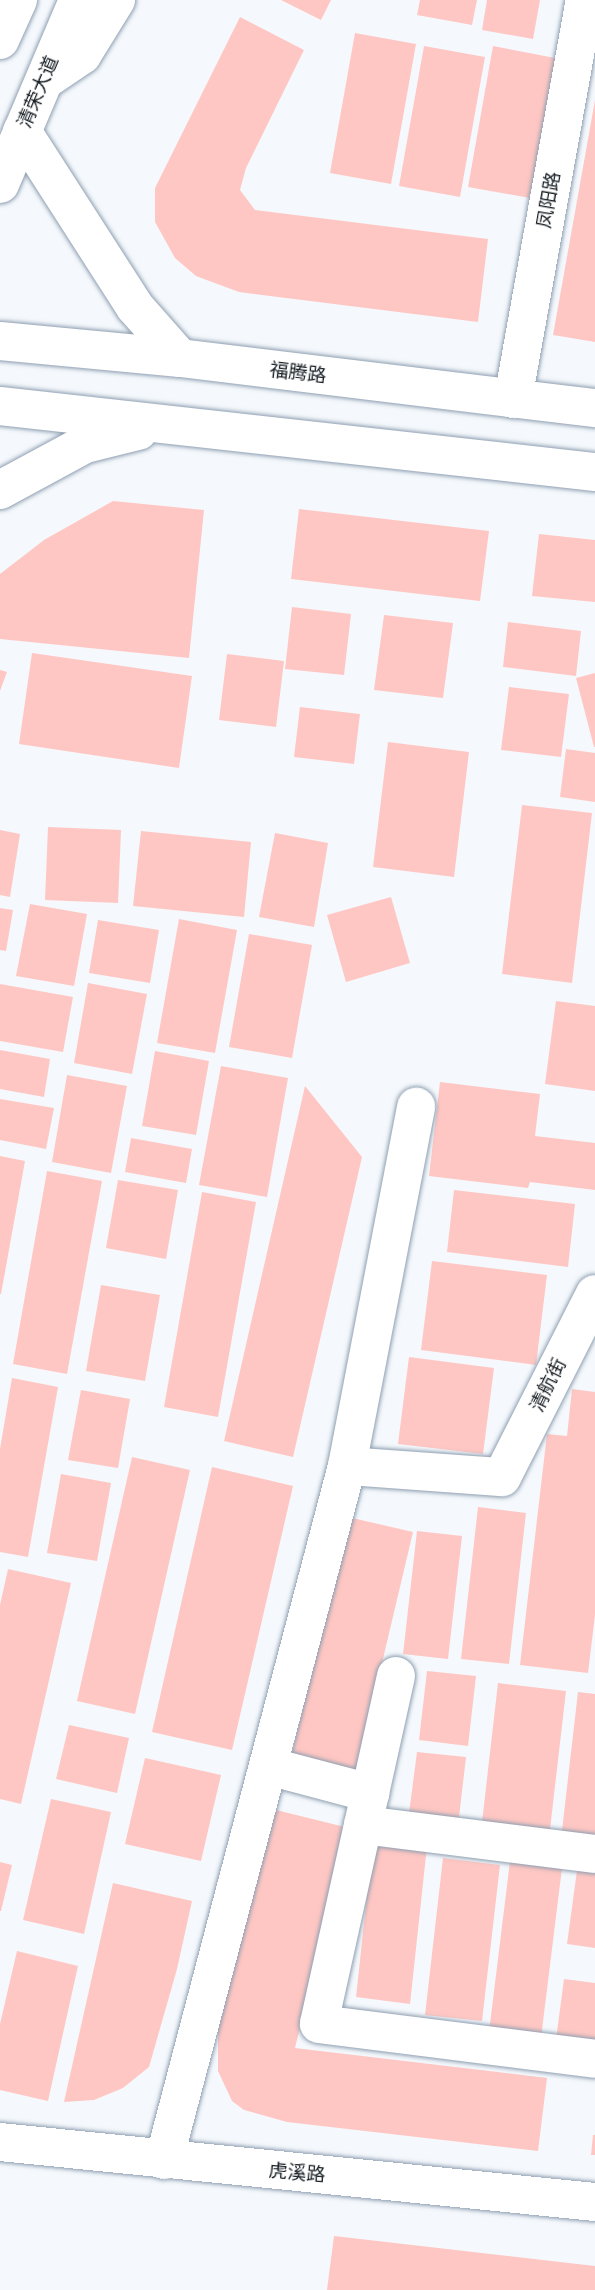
<!DOCTYPE html>
<meta charset="utf-8">
<style>
body{margin:0}
#map{position:relative;width:595px;height:2290px;overflow:hidden;background:#f5f9fd;font-family:Raleway,"Noto Sans SC",sans-serif}
div>[style]{position:absolute}
.building>*{inset:0;background:#ffc7c3}
.roads{filter:drop-shadow(0 0 2px #8f9fb1) drop-shadow(0 0 2px #8f9fb1)}
.minor>*{height:38px;margin:-19px;padding:0 19px;transform-origin:19px;border-radius:19px;background:#fff}
.major>*{height:38px;margin:-19px;padding:0 19px;transform-origin:19px;border-radius:19px;background:#fff}
span{translate:-50% -50%;white-space:nowrap;text-align:center;line-height:1.15;-webkit-text-stroke:5px #fff;paint-order:stroke}
.street-label{font-size:19px;color:#161d23}
</style>
<div id="map">
<div class="building">
<i style="clip-path:polygon(281px 0,331px 0,321px 20px)"></i>
<i style="clip-path:polygon(420px 0,477px 0,472px 25px,417px 15px)"></i>
<i style="clip-path:polygon(487px 0,540px 0,533px 39px,482px 30px)"></i>
<i style="clip-path:polygon(240px 17px,304px 50px,246px 168px,240px 190px,255px 210px,488px 239px,478px 322px,239px 292px,196px 276px,175px 258px,155px 222px,155px 188px)"></i>
<i style="clip-path:polygon(355px 33px,416px 44px,391px 184px,330px 173px)"></i>
<i style="clip-path:polygon(424px 46px,485px 57px,460px 197px,399px 186px)"></i>
<i style="clip-path:polygon(493px 46px,555px 58px,530px 198px,468px 187px)"></i>
<i style="clip-path:polygon(595px 100px,595px 342px,553px 335px)"></i>
<i style="clip-path:polygon(113px 501px,204px 510px,189px 658px,0 639px,0 574px,44px 540px)"></i>
<i style="clip-path:polygon(299px 509px,489px 531px,480px 601px,291px 579px)"></i>
<i style="clip-path:polygon(539px 534px,595px 540px,595px 602px,532px 596px)"></i>
<i style="clip-path:polygon(292px 607px,351px 614px,344px 675px,285px 669px)"></i>
<i style="clip-path:polygon(384px 615px,453px 623px,443px 698px,374px 690px)"></i>
<i style="clip-path:polygon(508px 622px,581px 631px,576px 676px,503px 667px)"></i>
<i style="clip-path:polygon(32px 653px,192px 676px,179px 768px,19px 744px)"></i>
<i style="clip-path:polygon(227px 654px,284px 661px,276px 727px,219px 720px)"></i>
<i style="clip-path:polygon(0 670px,7px 672px,0 691px)"></i>
<i style="clip-path:polygon(595px 673px,595px 747px,594px 747px,576px 678px)"></i>
<i style="clip-path:polygon(509px 687px,569px 694px,561px 757px,501px 750px)"></i>
<i style="clip-path:polygon(300px 707px,360px 714px,354px 764px,294px 757px)"></i>
<i style="clip-path:polygon(388px 742px,469px 752px,454px 877px,373px 867px)"></i>
<i style="clip-path:polygon(566px 749px,595px 753px,595px 802px,560px 797px)"></i>
<i style="clip-path:polygon(522px 805px,592px 813px,572px 983px,502px 974px)"></i>
<i style="clip-path:polygon(48px 827px,121px 830px,118px 903px,45px 900px)"></i>
<i style="clip-path:polygon(0 830px,20px 834px,10px 897px,0 895px)"></i>
<i style="clip-path:polygon(141px 831px,251px 842px,244px 917px,133px 906px)"></i>
<i style="clip-path:polygon(275px 833px,328px 843px,314px 927px,259px 917px)"></i>
<i style="clip-path:polygon(391px 897px,410px 963px,346px 982px,327px 915px)"></i>
<i style="clip-path:polygon(30px 904px,87px 914px,74px 986px,16px 976px)"></i>
<i style="clip-path:polygon(0 908px,13px 910px,6px 951px,0 950px)"></i>
<i style="clip-path:polygon(179px 919px,237px 930px,215px 1053px,157px 1043px)"></i>
<i style="clip-path:polygon(98px 920px,159px 930px,150px 983px,89px 973px)"></i>
<i style="clip-path:polygon(249px 934px,312px 945px,292px 1058px,229px 1047px)"></i>
<i style="clip-path:polygon(88px 983px,147px 994px,132px 1074px,74px 1063px)"></i>
<i style="clip-path:polygon(0 984px,73px 997px,63px 1052px,0 1041px)"></i>
<i style="clip-path:polygon(556px 1001px,595px 1006px,595px 1091px,545px 1084px)"></i>
<i style="clip-path:polygon(0 1050px,50px 1059px,44px 1097px,0 1089px)"></i>
<i style="clip-path:polygon(155px 1051px,209px 1061px,196px 1135px,142px 1126px)"></i>
<i style="clip-path:polygon(221px 1066px,288px 1078px,267px 1197px,199px 1185px)"></i>
<i style="clip-path:polygon(67px 1075px,127px 1086px,111px 1173px,52px 1162px)"></i>
<i style="clip-path:polygon(440px 1082px,540px 1094px,535px 1136px,595px 1143px,595px 1190px,530px 1182px,528px 1188px,429px 1176px)"></i>
<i style="clip-path:polygon(305px 1086px,362px 1157px,293px 1457px,224px 1441px)"></i>
<i style="clip-path:polygon(0 1099px,54px 1108px,46px 1149px,0 1140px)"></i>
<i style="clip-path:polygon(131px 1138px,192px 1149px,186px 1183px,125px 1172px)"></i>
<i style="clip-path:polygon(0 1156px,25px 1161px,1px 1294px,0 1294px)"></i>
<i style="clip-path:polygon(47px 1171px,102px 1181px,67px 1374px,13px 1364px)"></i>
<i style="clip-path:polygon(118px 1180px,178px 1190px,166px 1259px,106px 1248px)"></i>
<i style="clip-path:polygon(454px 1190px,575px 1204px,568px 1267px,447px 1252px)"></i>
<i style="clip-path:polygon(202px 1192px,256px 1202px,218px 1417px,164px 1407px)"></i>
<i style="clip-path:polygon(432px 1261px,547px 1275px,536px 1365px,421px 1350px)"></i>
<i style="clip-path:polygon(101px 1285px,160px 1295px,145px 1381px,86px 1371px)"></i>
<i style="clip-path:polygon(409px 1357px,494px 1368px,483px 1454px,398px 1444px)"></i>
<i style="clip-path:polygon(12px 1378px,58px 1387px,28px 1557px,0 1552px,0 1449px)"></i>
<i style="clip-path:polygon(572px 1389px,595px 1392px,595px 1615px,588px 1673px,520px 1665px,547px 1434px,567px 1436px)"></i>
<i style="clip-path:polygon(81px 1390px,130px 1399px,118px 1468px,68px 1460px)"></i>
<i style="clip-path:polygon(132px 1457px,190px 1470px,135px 1714px,77px 1701px)"></i>
<i style="clip-path:polygon(212px 1467px,293px 1486px,232px 1750px,152px 1732px)"></i>
<i style="clip-path:polygon(61px 1474px,111px 1483px,97px 1561px,47px 1553px)"></i>
<i style="clip-path:polygon(478px 1507px,526px 1513px,509px 1664px,461px 1659px)"></i>
<i style="clip-path:polygon(348px 1517px,413px 1532px,355px 1777px,290px 1762px)"></i>
<i style="clip-path:polygon(417px 1531px,462px 1536px,448px 1659px,403px 1654px)"></i>
<i style="clip-path:polygon(8px 1569px,71px 1583px,21px 1804px,0 1799px,0 1605px)"></i>
<i style="clip-path:polygon(427px 1671px,476px 1676px,468px 1746px,419px 1740px)"></i>
<i style="clip-path:polygon(498px 1683px,566px 1691px,549px 1838px,481px 1831px)"></i>
<i style="clip-path:polygon(578px 1692px,595px 1694px,595px 1843px,561px 1839px)"></i>
<i style="clip-path:polygon(69px 1725px,129px 1738px,117px 1793px,56px 1779px)"></i>
<i style="clip-path:polygon(417px 1752px,466px 1757px,458px 1826px,408px 1821px)"></i>
<i style="clip-path:polygon(145px 1758px,221px 1775px,201px 1861px,125px 1844px)"></i>
<i style="clip-path:polygon(51px 1799px,111px 1812px,84px 1934px,23px 1920px)"></i>
<i style="clip-path:polygon(272px 1809px,349px 1828px,295px 2048px,547px 2078px,538px 2151px,287px 2122px,244px 2110px,232px 2101px,218px 2071px,218px 2029px)"></i>
<i style="clip-path:polygon(373px 1840px,427px 1846px,410px 2004px,356px 1997px)"></i>
<i style="clip-path:polygon(443px 1858px,500px 1865px,482px 2021px,425px 2015px)"></i>
<i style="clip-path:polygon(510px 1861px,562px 1868px,541px 2038px,489px 2032px)"></i>
<i style="clip-path:polygon(0 1862px,12px 1865px,1px 1911px,0 1911px)"></i>
<i style="clip-path:polygon(578px 1863px,595px 1865px,595px 1948px,567px 1944px)"></i>
<i style="clip-path:polygon(113px 1883px,192px 1901px,177px 1969px,149px 2067px,123px 2088px,94px 2100px,64px 2102px)"></i>
<i style="clip-path:polygon(17px 1951px,78px 1966px,48px 2101px,0 2090px,0 2024px)"></i>
<i style="clip-path:polygon(564px 1979px,595px 1983px,595px 2052px,555px 2047px)"></i>
<i style="clip-path:polygon(593px 2135px,595px 2135px,595px 2155px,591px 2155px)"></i>
<i style="clip-path:polygon(334px 2236px,595px 2266px,595px 2290px,327px 2290px)"></i>
</div>
<div class="roads">
<div class="minor">
<i style="left:513px;top:399px;width:405px;rotate:-79.8deg"></i>
<i style="left:347px;top:1466px;width:366px;rotate:-79.1deg"></i>
<i style="left:396px;top:1676px;width:356px;rotate:102.5deg"></i>
<i style="left:319px;top:2024px;width:278px;rotate:7.2deg"></i>
<i style="left:268px;top:1766px;width:106px;rotate:14.8deg"></i>
<i style="left:363px;top:1825px;width:234px;rotate:7.1deg"></i>
<i style="left:0;top:2142px;width:598px;rotate:5.76deg"></i>
<i style="left:164px;top:2160px;width:718px;rotate:-75.23deg"></i>
<i style="left:347px;top:1466px;width:155px;rotate:4.1deg"></i>
<i style="left:502px;top:1477px;width:205px;rotate:-63.1deg"></i>
</div>
<div class="major">
<i style="left:0;top:40px;width:44px;rotate:-65.8deg"></i>
<i style="left:45px;top:80px;width:45px;rotate:-34deg"></i>
<i style="left:82px;top:55px;width:65px;rotate:-58.3deg"></i>
<i style="left:22px;top:131px;width:209px;rotate:57.3deg"></i>
<i style="left:135px;top:307px;width:68px;rotate:48.6deg"></i>
<i style="left:0;top:184px;width:200px;rotate:-67deg"></i>
<i style="left:0;top:341px;width:181px;rotate:5.4deg"></i>
<i style="left:180px;top:358px;width:418px;rotate:6.9deg"></i>
<i style="left:0;top:406px;width:599px;rotate:6.33deg"></i>
<i style="left:0;top:490px;width:97px;rotate:-28.4deg"></i>
<i style="left:85px;top:444px;width:55px;rotate:-13.8deg"></i>
</div>
</div>
<div class="street-label">
<span style="left:38px;top:92px;rotate:-67deg">清荣大道</span>
<span style="left:549px;top:200px;rotate:-80deg">凤阳路</span>
<span style="left:298px;top:373px;rotate:7deg">福腾路</span>
<span style="left:548px;top:1385px;rotate:-64deg">清航街</span>
<span style="left:297px;top:2173px;rotate:5deg">虎溪路</span>
</div>
</div>
